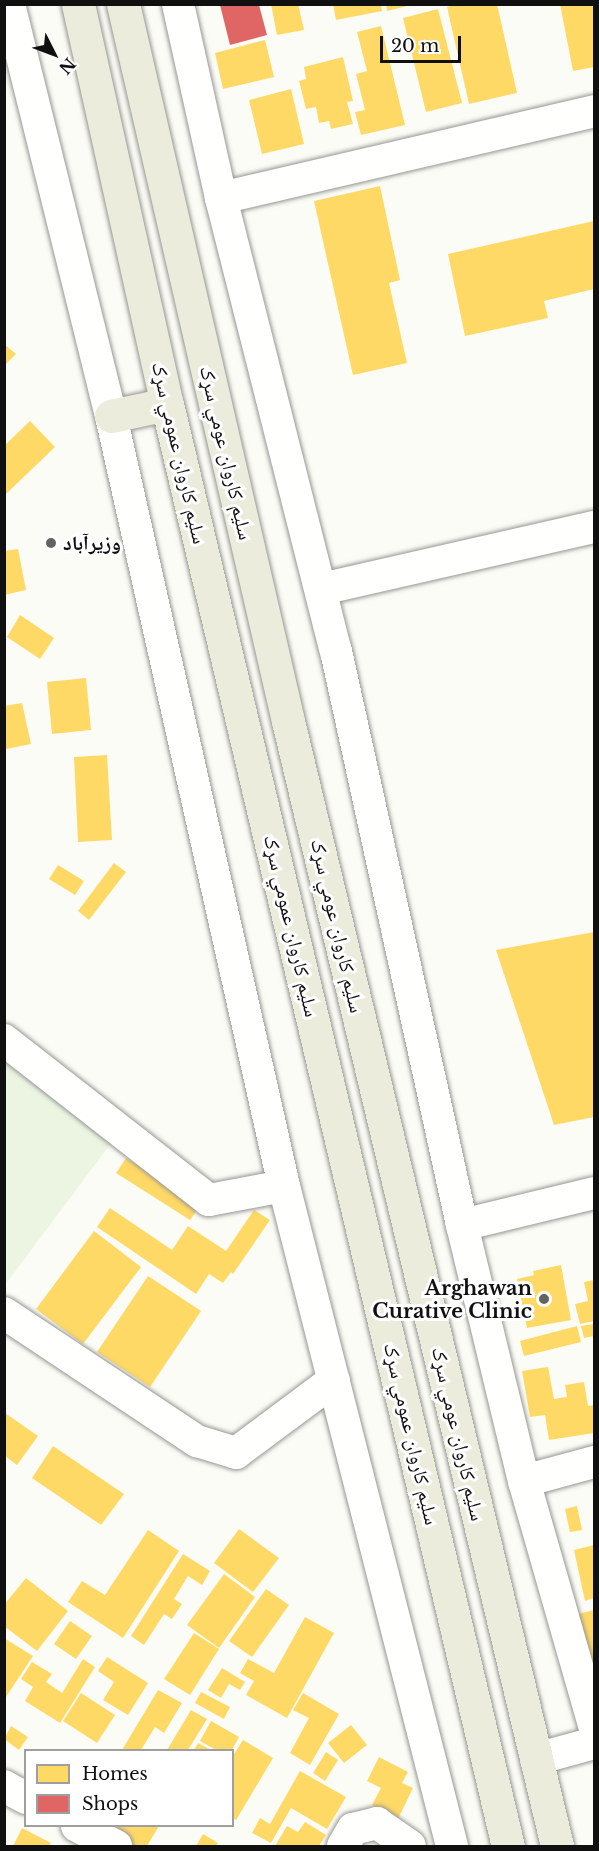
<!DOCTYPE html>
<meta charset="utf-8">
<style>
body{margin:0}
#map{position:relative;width:599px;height:1851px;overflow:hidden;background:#fcfcf6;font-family:"Libre Baskerville","Noto Naskh Arabic",serif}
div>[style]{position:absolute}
.pitch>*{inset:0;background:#ebf5e1}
.homes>*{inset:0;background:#ffd966}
.shops>*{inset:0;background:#e06666}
.roads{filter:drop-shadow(0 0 2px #969694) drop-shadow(0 0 2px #969694)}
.minor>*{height:32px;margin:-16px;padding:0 16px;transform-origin:16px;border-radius:16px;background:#fffffe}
.major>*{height:33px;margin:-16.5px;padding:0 16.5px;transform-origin:16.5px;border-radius:16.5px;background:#ececdc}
.dots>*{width:16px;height:16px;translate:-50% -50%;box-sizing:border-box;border:3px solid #fff;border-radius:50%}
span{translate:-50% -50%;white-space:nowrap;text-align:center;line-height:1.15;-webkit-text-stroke:6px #fff;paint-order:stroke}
.street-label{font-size:20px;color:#101010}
.poi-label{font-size:20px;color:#101010;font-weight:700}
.left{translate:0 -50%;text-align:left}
.right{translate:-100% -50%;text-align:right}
.frame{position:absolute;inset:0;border:6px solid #101010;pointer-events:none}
.legend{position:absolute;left:24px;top:1749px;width:210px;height:78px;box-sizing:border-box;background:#fff;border:2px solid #9f9f9f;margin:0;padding:8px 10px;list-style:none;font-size:18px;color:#101010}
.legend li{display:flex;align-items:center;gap:12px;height:30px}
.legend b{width:30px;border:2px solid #9f9f9f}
.north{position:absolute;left:24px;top:24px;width:60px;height:60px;-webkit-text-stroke:4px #fff;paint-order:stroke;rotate:132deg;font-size:16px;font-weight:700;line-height:24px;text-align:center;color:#101010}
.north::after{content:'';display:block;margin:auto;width:21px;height:27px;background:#101010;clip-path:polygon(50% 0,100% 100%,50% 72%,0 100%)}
.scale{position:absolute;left:380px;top:36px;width:81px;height:27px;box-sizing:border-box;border:3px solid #101010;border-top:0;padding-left:8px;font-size:18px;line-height:21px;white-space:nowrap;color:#101010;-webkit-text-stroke:4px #fff;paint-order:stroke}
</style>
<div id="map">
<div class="pitch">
<i style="clip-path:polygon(4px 1048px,118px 1134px,5px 1285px,4px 1285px)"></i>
</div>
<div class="homes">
<i style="clip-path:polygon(271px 4px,298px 4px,304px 30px,277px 35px)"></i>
<i style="clip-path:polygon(333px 4px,381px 4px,382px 11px,336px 20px)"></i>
<i style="clip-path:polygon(386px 4px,411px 4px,411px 5px,387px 11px)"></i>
<i style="clip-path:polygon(458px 4px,497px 4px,517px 93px,469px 104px,447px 7px)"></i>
<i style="clip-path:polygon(560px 4px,594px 4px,594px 67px,573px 71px)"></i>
<i style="clip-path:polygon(438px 9px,462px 103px,426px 112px,403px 18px)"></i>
<i style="clip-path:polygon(381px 26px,405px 125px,361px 135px,355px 112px,365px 110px,356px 74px,367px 71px,357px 32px)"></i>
<i style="clip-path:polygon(265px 40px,274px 77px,223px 89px,215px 53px)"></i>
<i style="clip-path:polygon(343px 57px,353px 101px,347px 102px,353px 124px,331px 129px,329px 121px,319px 123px,316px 107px,306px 109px,299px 81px,306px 79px,304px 67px)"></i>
<i style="clip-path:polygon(291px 89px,304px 144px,262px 154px,249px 100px)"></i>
<i style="clip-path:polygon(380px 186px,400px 280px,389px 283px,407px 363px,353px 375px,314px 201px)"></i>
<i style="clip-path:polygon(594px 221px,594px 289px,544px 301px,548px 318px,465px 336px,448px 254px)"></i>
<i style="clip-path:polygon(4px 344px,16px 354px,4px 366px)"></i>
<i style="clip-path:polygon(30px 421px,55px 447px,4px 496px,4px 446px)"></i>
<i style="clip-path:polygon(18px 549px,26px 590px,4px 595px,4px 551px)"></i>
<i style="clip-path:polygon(20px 615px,54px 638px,40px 659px,7px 637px)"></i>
<i style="clip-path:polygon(86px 678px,91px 730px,52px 734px,47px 682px)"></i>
<i style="clip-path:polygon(22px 703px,31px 744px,6px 749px,4px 706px)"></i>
<i style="clip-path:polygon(107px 755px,112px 840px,78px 842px,74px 757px)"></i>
<i style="clip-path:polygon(114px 863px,126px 872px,89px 920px,78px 911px)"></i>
<i style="clip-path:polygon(58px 865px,84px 881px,75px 895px,49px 879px)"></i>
<i style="clip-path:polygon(594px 932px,594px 1117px,554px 1125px,496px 950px)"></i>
<i style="clip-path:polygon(126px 1158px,201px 1205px,190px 1220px,116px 1173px)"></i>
<i style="clip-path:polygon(110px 1208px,172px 1250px,188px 1226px,226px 1251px,254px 1210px,270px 1220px,233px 1274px,231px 1272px,223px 1283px,209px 1274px,196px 1294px,97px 1227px)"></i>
<i style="clip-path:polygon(94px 1231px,141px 1267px,83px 1344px,36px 1309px)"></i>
<i style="clip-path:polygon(561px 1265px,571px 1320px,527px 1328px,517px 1279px,534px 1275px,533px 1271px)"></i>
<i style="clip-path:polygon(148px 1276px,201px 1311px,150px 1387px,97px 1352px)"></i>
<i style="clip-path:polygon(594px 1280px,594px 1321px,580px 1324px,575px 1304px,588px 1301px,584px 1282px)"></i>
<i style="clip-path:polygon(594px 1324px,594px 1336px,584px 1338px,581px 1326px)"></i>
<i style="clip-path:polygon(577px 1326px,581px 1342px,524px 1356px,520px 1341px)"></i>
<i style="clip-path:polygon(548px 1367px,554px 1399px,567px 1397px,565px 1385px,584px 1382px,588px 1406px,594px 1405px,594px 1433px,549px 1440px,545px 1415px,530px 1417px,522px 1371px)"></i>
<i style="clip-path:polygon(5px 1413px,38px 1436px,17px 1465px,5px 1456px)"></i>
<i style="clip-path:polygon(53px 1446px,124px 1494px,101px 1525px,32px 1478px)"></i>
<i style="clip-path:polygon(577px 1506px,582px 1530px,570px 1532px,565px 1509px)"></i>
<i style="clip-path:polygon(239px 1529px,279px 1558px,253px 1592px,214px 1563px)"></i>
<i style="clip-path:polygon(148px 1530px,179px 1551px,123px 1638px,68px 1602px,82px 1581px,105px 1595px)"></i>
<i style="clip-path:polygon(594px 1545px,594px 1598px,585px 1601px,574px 1550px)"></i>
<i style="clip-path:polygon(183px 1554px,210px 1571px,202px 1585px,188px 1576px,174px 1599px,182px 1604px,172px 1619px,164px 1614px,144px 1645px,131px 1636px)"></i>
<i style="clip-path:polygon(224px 1574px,255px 1597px,219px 1648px,187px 1625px)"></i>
<i style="clip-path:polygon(26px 1578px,68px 1611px,37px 1651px,4px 1626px,4px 1605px)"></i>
<i style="clip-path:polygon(266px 1589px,289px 1605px,252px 1657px,229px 1641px)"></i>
<i style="clip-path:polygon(594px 1610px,594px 1685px,578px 1614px)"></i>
<i style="clip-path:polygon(305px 1617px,334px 1633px,287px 1718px,246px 1695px,254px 1681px,240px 1673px,248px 1659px,274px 1673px)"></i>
<i style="clip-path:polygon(70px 1621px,92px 1636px,76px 1659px,54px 1644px)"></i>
<i style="clip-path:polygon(194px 1633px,219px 1649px,190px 1695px,164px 1679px)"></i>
<i style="clip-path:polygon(4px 1638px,33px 1656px,4px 1700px)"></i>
<i style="clip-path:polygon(107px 1657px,148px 1683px,128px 1715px,103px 1700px,114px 1682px,98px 1671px)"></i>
<i style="clip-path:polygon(83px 1659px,95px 1667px,60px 1723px,25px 1701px,33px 1687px,21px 1679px,32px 1662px,52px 1674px,46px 1682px,62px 1693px)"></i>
<i style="clip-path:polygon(222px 1668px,245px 1682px,240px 1690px,229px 1684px,221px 1698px,208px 1690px)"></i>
<i style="clip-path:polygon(158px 1690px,182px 1703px,164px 1733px,155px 1727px,141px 1750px,122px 1750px)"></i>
<i style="clip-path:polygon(201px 1692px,230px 1707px,224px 1719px,195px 1703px)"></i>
<i style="clip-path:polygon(81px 1693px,115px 1715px,97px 1743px,63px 1721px)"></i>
<i style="clip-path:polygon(303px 1693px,339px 1714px,310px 1765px,290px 1753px,309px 1718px,293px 1710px)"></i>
<i style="clip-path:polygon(191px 1710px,207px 1719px,188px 1750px,167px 1750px)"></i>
<i style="clip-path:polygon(211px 1721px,239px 1737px,232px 1750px,216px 1750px,200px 1741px)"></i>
<i style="clip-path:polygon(351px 1725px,367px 1745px,344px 1763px,328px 1743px)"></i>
<i style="clip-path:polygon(11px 1726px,28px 1737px,19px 1750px,4px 1739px)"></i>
<i style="clip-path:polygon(243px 1740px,273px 1758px,236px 1820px,232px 1818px,232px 1757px)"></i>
<i style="clip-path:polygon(198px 1743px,211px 1750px,194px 1750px)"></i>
<i style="clip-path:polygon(326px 1752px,338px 1760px,325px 1781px,313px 1773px)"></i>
<i style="clip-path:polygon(379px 1757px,408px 1772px,402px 1783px,413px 1788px,398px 1819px,372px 1805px,381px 1788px,367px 1781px)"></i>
<i style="clip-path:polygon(300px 1771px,346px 1797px,327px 1829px,291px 1808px,271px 1843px,252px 1833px,260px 1818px,270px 1824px)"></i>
<i style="clip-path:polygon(305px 1822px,326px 1835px,319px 1846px,275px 1846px,287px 1826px,298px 1832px)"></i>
<i style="clip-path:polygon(91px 1826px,159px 1826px,147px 1846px,130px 1846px)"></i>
<i style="clip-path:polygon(22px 1828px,51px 1843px,49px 1846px,13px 1846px)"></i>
<i style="clip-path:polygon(203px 1834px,218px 1843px,216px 1846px,196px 1846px)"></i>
</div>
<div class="shops">
<i style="clip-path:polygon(220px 5px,259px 5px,267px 35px,230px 45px)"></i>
</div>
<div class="roads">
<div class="minor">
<i style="left:9px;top:4px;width:424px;rotate:76.1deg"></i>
<i style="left:111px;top:416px;width:789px;rotate:77.34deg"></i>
<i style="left:284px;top:1186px;width:681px;rotate:75.72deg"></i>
<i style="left:178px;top:4px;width:199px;rotate:77.5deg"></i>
<i style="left:221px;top:198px;width:467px;rotate:75.8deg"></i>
<i style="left:336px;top:651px;width:588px;rotate:77.62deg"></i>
<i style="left:462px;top:1225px;width:263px;rotate:76.4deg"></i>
<i style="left:524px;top:1481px;width:254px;rotate:74deg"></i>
<i style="left:221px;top:198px;width:383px;rotate:-13.1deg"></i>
<i style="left:321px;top:589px;width:280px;rotate:-12.8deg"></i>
<i style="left:4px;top:1040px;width:260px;rotate:38deg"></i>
<i style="left:209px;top:1200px;width:76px;rotate:-10.6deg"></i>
<i style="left:462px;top:1225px;width:136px;rotate:-13.6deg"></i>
<i style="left:4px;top:1313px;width:232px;rotate:33.6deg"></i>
<i style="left:197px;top:1441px;width:41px;rotate:17.1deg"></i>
<i style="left:236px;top:1453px;width:122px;rotate:-36.7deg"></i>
<i style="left:524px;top:1481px;width:73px;rotate:-15.2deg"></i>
<i style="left:536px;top:1759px;width:60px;rotate:-15.4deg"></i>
<i style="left:4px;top:1786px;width:25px;rotate:29deg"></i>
<i style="left:77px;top:1826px;width:44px;rotate:27.1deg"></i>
<i style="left:343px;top:1846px;width:20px;rotate:-60deg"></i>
<i style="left:353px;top:1829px;width:25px;rotate:-14deg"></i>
<i style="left:377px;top:1823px;width:40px;rotate:34.9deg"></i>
</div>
<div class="major">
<i style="left:78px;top:4px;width:410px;rotate:77.5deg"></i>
<i style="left:167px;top:404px;width:1482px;rotate:76.7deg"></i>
<i style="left:123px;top:4px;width:736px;rotate:77.04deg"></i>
<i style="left:288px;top:721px;width:1157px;rotate:76.55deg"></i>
<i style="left:111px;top:416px;width:57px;rotate:-12.1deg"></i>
</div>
</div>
<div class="dots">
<i style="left:51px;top:543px;background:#636360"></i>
<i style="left:544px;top:1299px;background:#636360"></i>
</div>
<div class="street-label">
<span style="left:179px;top:453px;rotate:77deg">سلیم کاروان عمومي سړک</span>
<span style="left:226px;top:453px;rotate:77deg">سلیم کاروان عومي سړک</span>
<span style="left:291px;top:926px;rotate:77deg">سلیم کاروان عمومي سړک</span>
<span style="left:337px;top:926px;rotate:77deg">سلیم کاروان عومي سړک</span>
<span style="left:411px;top:1434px;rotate:77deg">سلیم کاروان عمومي سړک</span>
<span style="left:458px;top:1434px;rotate:77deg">سلیم کاروان عومي سړک</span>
</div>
<div class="poi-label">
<span class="left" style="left:63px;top:543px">وزیرآباد</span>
<span class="right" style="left:532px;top:1300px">Arghawan<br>Curative Clinic</span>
</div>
<div class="frame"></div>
<ul class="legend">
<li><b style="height:16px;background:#ffd966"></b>Homes</li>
<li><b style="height:16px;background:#e06666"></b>Shops</li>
</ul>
<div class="north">N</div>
<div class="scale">20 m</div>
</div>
